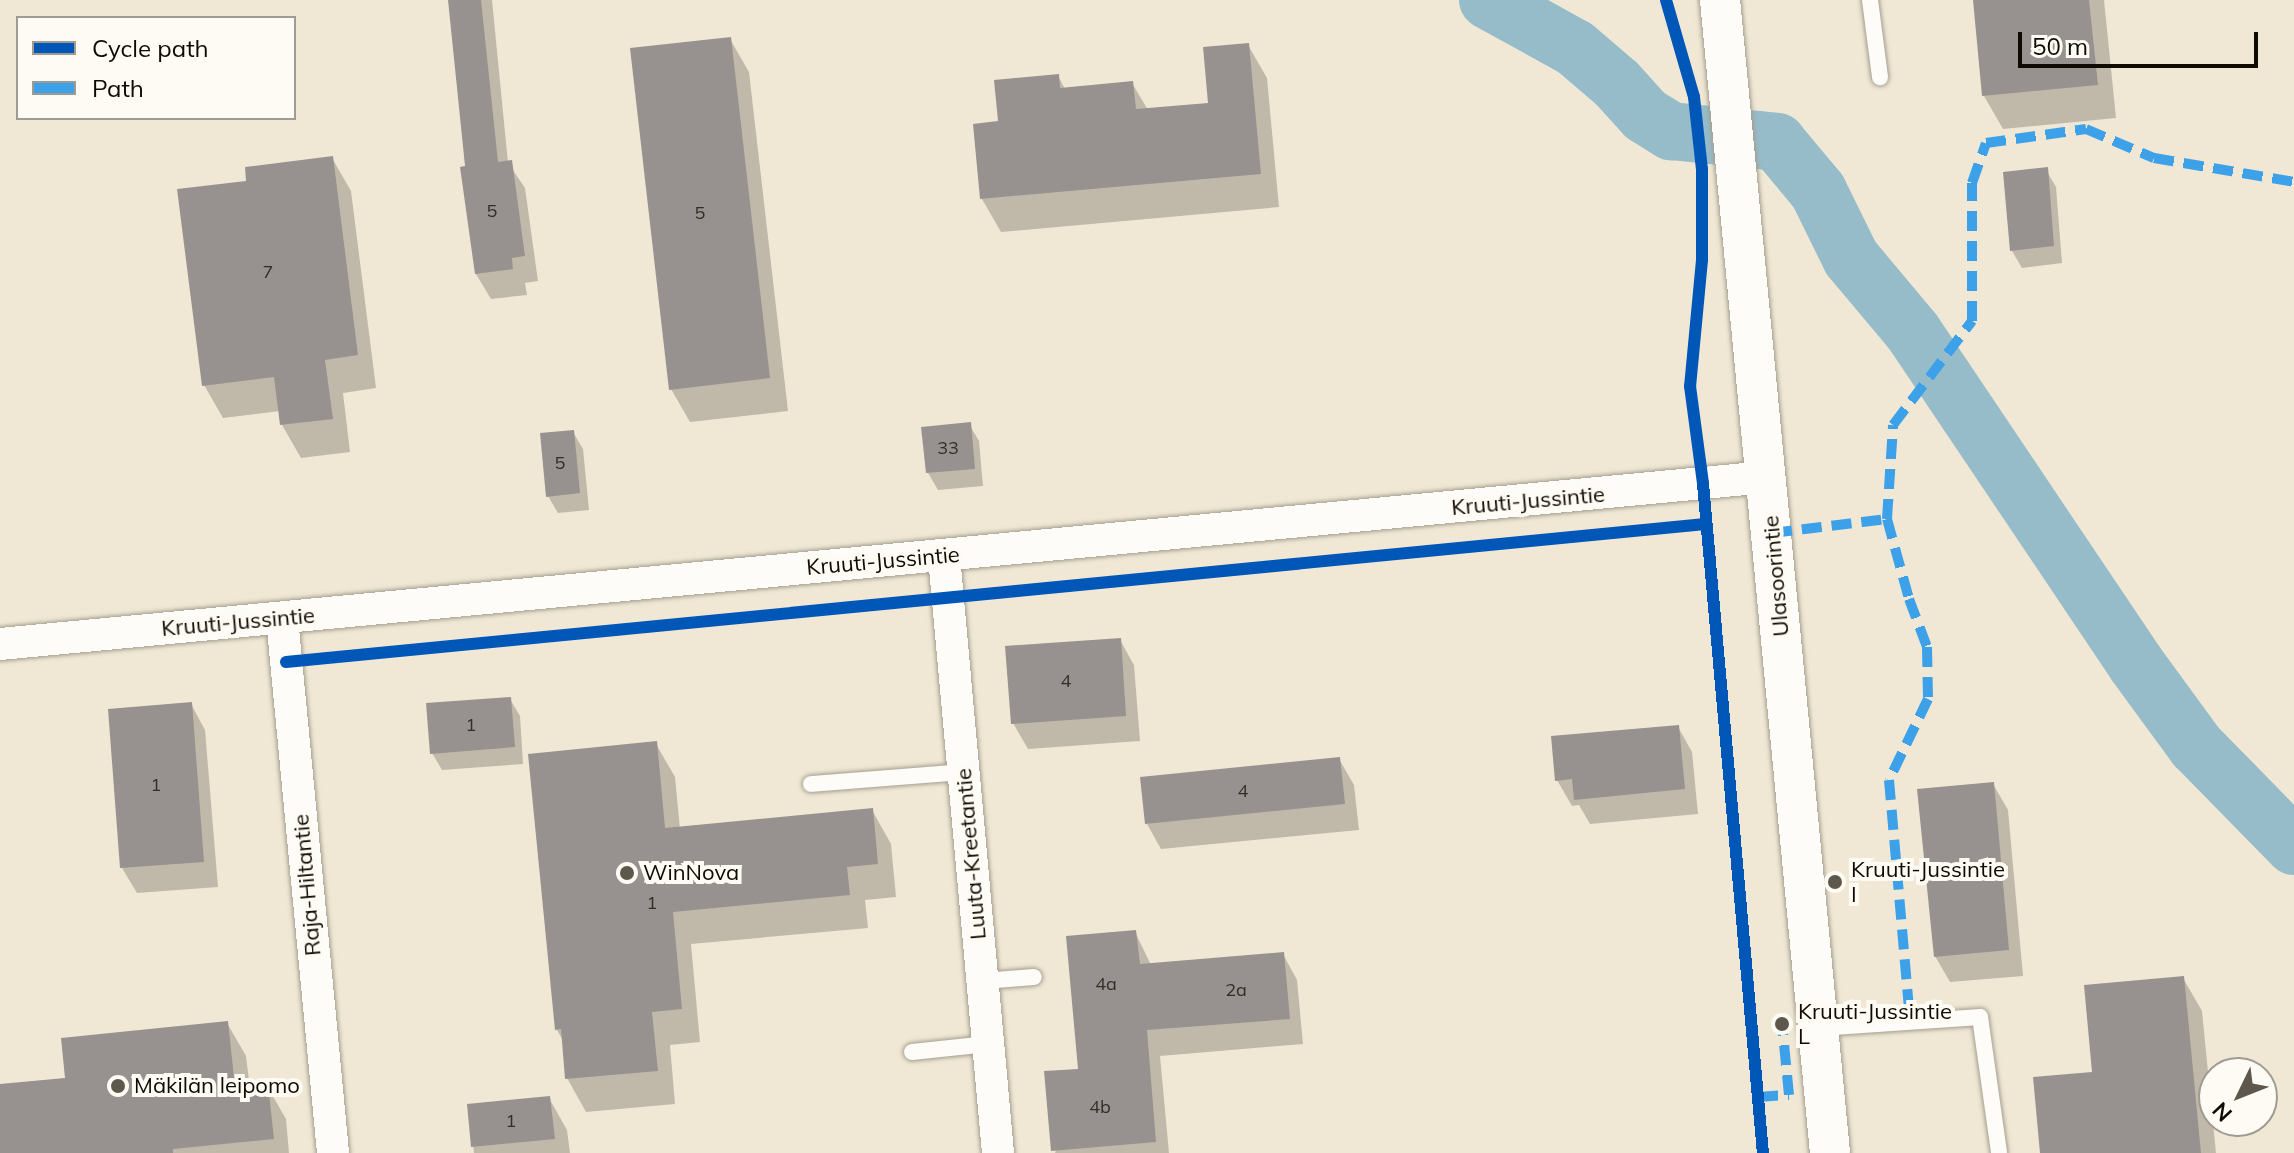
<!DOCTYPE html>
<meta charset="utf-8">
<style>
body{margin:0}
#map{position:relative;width:2294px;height:1153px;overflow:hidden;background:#f0e8d5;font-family:Mulish,sans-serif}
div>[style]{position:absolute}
.shadow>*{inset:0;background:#0003}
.river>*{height:58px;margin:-29px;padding:0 29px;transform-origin:29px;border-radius:29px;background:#96bcca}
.building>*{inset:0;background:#97928f}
.roads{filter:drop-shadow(0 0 2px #a49e8f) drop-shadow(0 0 2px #a49e8f)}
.service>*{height:16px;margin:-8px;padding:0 8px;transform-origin:8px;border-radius:8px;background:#fdfcf9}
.minor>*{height:32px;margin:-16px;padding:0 16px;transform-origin:16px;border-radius:16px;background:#fdfcf9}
.tertiary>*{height:40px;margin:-20px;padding:0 20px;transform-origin:20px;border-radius:20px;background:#fdfcf9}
.quiet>*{height:10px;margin-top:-5px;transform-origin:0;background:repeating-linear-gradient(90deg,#3da1e9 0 20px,transparent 0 30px)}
.cycleway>*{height:12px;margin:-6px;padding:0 6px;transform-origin:6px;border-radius:6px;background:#0057b8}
.dots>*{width:22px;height:22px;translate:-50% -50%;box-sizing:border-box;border:4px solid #fefbf4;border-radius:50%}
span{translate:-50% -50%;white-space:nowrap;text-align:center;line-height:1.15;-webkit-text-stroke:8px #fefbf4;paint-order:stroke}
.number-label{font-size:18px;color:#322d25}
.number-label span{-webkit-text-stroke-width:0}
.street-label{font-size:22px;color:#100b02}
.poi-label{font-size:22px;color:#100b02}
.left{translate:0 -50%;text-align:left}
.legend{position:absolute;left:16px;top:16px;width:280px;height:104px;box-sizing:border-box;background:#fefbf4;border:2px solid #9f9b93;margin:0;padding:10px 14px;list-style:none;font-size:24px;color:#100b02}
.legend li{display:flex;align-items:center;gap:16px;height:40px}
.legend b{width:40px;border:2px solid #9f9b93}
.north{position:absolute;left:2198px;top:1057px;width:80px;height:80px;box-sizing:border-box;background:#fefbf4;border:2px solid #9f9b93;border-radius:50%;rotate:227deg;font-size:22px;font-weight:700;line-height:32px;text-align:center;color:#100b02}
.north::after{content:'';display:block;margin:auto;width:28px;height:36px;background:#5e584c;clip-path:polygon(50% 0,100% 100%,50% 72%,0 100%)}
.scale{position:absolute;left:2018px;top:32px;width:240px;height:36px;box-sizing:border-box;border:4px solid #100b02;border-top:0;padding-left:10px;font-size:24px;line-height:28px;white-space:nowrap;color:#100b02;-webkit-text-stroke:6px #fefbf4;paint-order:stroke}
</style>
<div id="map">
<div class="shadow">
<i style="clip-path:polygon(450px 0,492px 0,508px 163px,525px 188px,538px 281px,525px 283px,527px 295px,491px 299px,476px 274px)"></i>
<i style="clip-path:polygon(1975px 0,2104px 0,2116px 118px,2003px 129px,1984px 96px)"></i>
<i style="clip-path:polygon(730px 39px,749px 72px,788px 411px,690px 422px,671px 389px)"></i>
<i style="clip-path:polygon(1248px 45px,1267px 78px,1279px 207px,1001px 232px,982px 199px,1000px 123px,1058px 76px,1065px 89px,1132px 83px,1148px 110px,1210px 105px)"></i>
<i style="clip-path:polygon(332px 158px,351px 191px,376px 388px,343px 393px,350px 452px,301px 458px,282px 425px,280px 411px,223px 418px,204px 385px,248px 183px)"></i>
<i style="clip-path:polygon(2046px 170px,2056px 187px,2062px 263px,2022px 268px,2012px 251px)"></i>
<i style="clip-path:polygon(969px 424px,979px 441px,983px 486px,938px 490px,928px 473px)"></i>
<i style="clip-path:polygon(573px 432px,583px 449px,589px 510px,558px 513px,548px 496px)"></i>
<i style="clip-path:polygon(1120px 640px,1134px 665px,1140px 741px,1028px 749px,1013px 723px)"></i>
<i style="clip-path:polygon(510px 699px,520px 716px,523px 764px,442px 770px,432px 753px)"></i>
<i style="clip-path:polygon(191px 704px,205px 730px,218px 887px,137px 893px,122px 868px)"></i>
<i style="clip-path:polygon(1678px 727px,1692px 752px,1698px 814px,1590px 824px,1579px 805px,1572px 806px,1557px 780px)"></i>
<i style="clip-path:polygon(656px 744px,675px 777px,680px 829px,872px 810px,891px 844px,896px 897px,865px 900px,868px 928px,691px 944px,700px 1042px,670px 1045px,675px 1104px,586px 1112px,567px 1078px,564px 1042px,557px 1030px)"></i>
<i style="clip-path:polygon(1339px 759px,1354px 785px,1359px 830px,1161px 849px,1147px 824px)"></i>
<i style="clip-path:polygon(1993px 784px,2008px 810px,2023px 976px,1950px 982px,1935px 956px)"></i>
<i style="clip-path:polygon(1135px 932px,1151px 965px,1283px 954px,1297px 980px,1303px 1044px,1160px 1056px,1169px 1153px,1055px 1153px)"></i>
<i style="clip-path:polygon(2183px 978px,2202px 1011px,2216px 1153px,2042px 1153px,2094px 1074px)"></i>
<i style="clip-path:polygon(227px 1023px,246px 1056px,250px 1088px,267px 1086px,286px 1119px,289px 1153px,0 1153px,0 1086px,67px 1080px)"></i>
<i style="clip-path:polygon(549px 1098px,567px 1130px,570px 1153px,474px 1153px,469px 1106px)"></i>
</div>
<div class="river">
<i style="left:1488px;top:0;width:99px;rotate:28.9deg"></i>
<i style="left:1575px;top:48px;width:55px;rotate:40.6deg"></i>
<i style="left:1617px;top:84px;width:42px;rotate:47.9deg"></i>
<i style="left:1645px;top:115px;width:31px;rotate:32deg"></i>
<i style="left:1671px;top:131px;width:107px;rotate:5.9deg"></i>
<i style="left:1777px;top:142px;width:64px;rotate:50.1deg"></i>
<i style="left:1818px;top:191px;width:75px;rotate:63.8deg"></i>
<i style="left:1851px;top:258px;width:97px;rotate:50deg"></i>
<i style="left:1913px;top:332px;width:400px;rotate:56.1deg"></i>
<i style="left:2136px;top:664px;width:102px;rotate:53.8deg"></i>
<i style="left:2196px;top:746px;width:140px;rotate:45.6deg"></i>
</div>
<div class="building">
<i style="clip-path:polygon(448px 0,481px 0,498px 162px,512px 160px,525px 256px,512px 258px,513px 269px,475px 274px,460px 167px,465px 166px)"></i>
<i style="clip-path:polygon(1973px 0,2089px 0,2098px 85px,1982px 96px)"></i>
<i style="clip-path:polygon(731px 37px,770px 378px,669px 390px,630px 48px)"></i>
<i style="clip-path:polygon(1249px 43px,1261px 174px,980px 199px,973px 124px,998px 121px,994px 80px,1059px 74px,1060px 88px,1133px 81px,1136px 109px,1208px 103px,1203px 47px)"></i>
<i style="clip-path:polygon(333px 156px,358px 355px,325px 360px,333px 419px,280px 425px,274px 377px,202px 386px,177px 189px,246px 181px,245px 167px)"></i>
<i style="clip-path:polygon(2048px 167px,2054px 246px,2010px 251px,2003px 172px)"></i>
<i style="clip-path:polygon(971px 422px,975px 469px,926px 473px,921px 427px)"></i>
<i style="clip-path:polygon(574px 430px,580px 493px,546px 497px,540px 433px)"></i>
<i style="clip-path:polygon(1121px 638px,1126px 716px,1011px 724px,1005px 646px)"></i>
<i style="clip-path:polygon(511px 697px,515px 747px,430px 754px,426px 703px)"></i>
<i style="clip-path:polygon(192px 702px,204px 862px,120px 868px,108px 709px)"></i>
<i style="clip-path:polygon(1679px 725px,1685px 789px,1574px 800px,1572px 779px,1555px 781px,1551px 736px)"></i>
<i style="clip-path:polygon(657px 741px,665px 828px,873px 808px,878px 864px,847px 867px,850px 895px,673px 912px,682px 1009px,652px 1012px,658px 1071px,565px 1079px,561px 1029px,555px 1030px,528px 754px)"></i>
<i style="clip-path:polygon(1340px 757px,1345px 804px,1145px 824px,1140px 777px)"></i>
<i style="clip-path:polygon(1994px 782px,2009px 950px,1934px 957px,1917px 789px)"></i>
<i style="clip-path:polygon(1136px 930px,1140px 964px,1284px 952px,1290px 1019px,1147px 1030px,1156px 1142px,1051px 1151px,1044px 1071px,1078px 1069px,1066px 936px)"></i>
<i style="clip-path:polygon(2184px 976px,2201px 1153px,2040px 1153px,2033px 1077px,2092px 1072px,2084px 985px)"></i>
<i style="clip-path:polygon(228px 1021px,235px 1087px,268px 1084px,274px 1139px,173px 1149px,173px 1153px,0 1153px,0 1084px,65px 1078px,61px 1038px)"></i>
<i style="clip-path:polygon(550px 1096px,555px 1139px,471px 1147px,467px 1104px)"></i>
</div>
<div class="roads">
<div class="service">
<i style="left:1870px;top:0;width:78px;rotate:82.6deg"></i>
<i style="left:811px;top:784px;width:153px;rotate:-4.5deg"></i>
<i style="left:983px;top:981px;width:51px;rotate:-4.5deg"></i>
<i style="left:1819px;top:1028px;width:161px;rotate:-3.9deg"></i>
<i style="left:1980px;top:1017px;width:137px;rotate:82deg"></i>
<i style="left:912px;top:1052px;width:76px;rotate:-6deg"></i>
</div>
<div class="minor">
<i style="left:944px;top:556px;width:599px;rotate:84.83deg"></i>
<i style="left:282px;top:618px;width:537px;rotate:84.55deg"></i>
<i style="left:0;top:644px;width:1774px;rotate:-5.4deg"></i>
</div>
<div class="tertiary">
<i style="left:1720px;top:0;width:1158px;rotate:84.55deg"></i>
</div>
</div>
<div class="quiet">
<i style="left:1887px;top:519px;width:83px;rotate:74.6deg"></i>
<i style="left:1909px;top:599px;width:51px;rotate:69.4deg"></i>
<i style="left:1927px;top:647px;width:52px;rotate:88.9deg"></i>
<i style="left:1928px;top:699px;width:90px;rotate:115.7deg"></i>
<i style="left:1889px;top:780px;width:243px;rotate:85deg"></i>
<i style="left:1772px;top:533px;width:116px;rotate:-6.9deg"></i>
<i style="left:1887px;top:519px;width:94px;rotate:-86.3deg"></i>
<i style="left:1893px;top:425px;width:131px;rotate:-52.8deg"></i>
<i style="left:1972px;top:321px;width:138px;rotate:-90deg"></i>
<i style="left:1972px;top:183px;width:42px;rotate:-70.7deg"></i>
<i style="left:1986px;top:143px;width:101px;rotate:-8deg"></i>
<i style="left:2086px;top:129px;width:74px;rotate:23.1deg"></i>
<i style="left:2154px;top:158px;width:142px;rotate:9.7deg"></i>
<i style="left:1758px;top:1097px;width:31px;rotate:-4deg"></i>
<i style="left:1789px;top:1095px;width:71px;rotate:-95.6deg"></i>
</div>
<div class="cycleway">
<i style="left:1666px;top:0;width:101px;rotate:73.9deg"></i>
<i style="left:1694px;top:97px;width:72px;rotate:83.7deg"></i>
<i style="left:1702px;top:169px;width:91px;rotate:90deg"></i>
<i style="left:1702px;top:260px;width:127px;rotate:95.4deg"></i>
<i style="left:1690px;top:386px;width:99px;rotate:82.4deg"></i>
<i style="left:1703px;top:484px;width:672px;rotate:84.88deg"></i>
<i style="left:286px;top:662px;width:1426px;rotate:-5.55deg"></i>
</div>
<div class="dots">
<i style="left:627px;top:873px;background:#5e584c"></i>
<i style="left:1835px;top:882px;background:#5e584c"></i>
<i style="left:1782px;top:1024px;background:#5e584c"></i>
<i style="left:118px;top:1086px;background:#5e584c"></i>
</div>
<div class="number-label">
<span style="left:492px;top:211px">5</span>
<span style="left:700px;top:213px">5</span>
<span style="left:268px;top:272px">7</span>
<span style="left:948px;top:448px">33</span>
<span style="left:560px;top:463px">5</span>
<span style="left:1066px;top:681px">4</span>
<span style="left:471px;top:725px">1</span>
<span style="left:156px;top:785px">1</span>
<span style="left:1243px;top:791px">4</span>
<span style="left:652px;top:903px">1</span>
<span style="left:1106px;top:984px">4a</span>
<span style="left:1236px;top:990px">2a</span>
<span style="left:1100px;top:1107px">4b</span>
<span style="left:511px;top:1121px">1</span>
</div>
<div class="street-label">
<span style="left:1528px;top:501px;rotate:-5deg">Kruuti-Jussintie</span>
<span style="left:883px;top:561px;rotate:-5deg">Kruuti-Jussintie</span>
<span style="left:1776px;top:576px;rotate:-95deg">Ulasoorintie</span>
<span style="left:238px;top:622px;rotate:-5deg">Kruuti-Jussintie</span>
<span style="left:971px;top:854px;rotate:-95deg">Luuta-Kreetantie</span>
<span style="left:307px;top:885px;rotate:-95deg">Raja-Hiltantie</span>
</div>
<div class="poi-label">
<span class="left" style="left:1851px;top:882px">Kruuti-Jussintie<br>I</span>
<span class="left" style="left:643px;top:873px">WinNova</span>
<span class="left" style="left:1798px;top:1024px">Kruuti-Jussintie<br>L</span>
<span class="left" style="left:134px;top:1086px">Mäkilän leipomo</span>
</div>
<ul class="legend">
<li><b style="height:10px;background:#0057b8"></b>Cycle path</li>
<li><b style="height:10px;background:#3da1e9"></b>Path</li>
</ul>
<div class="north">N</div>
<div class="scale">50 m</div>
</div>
